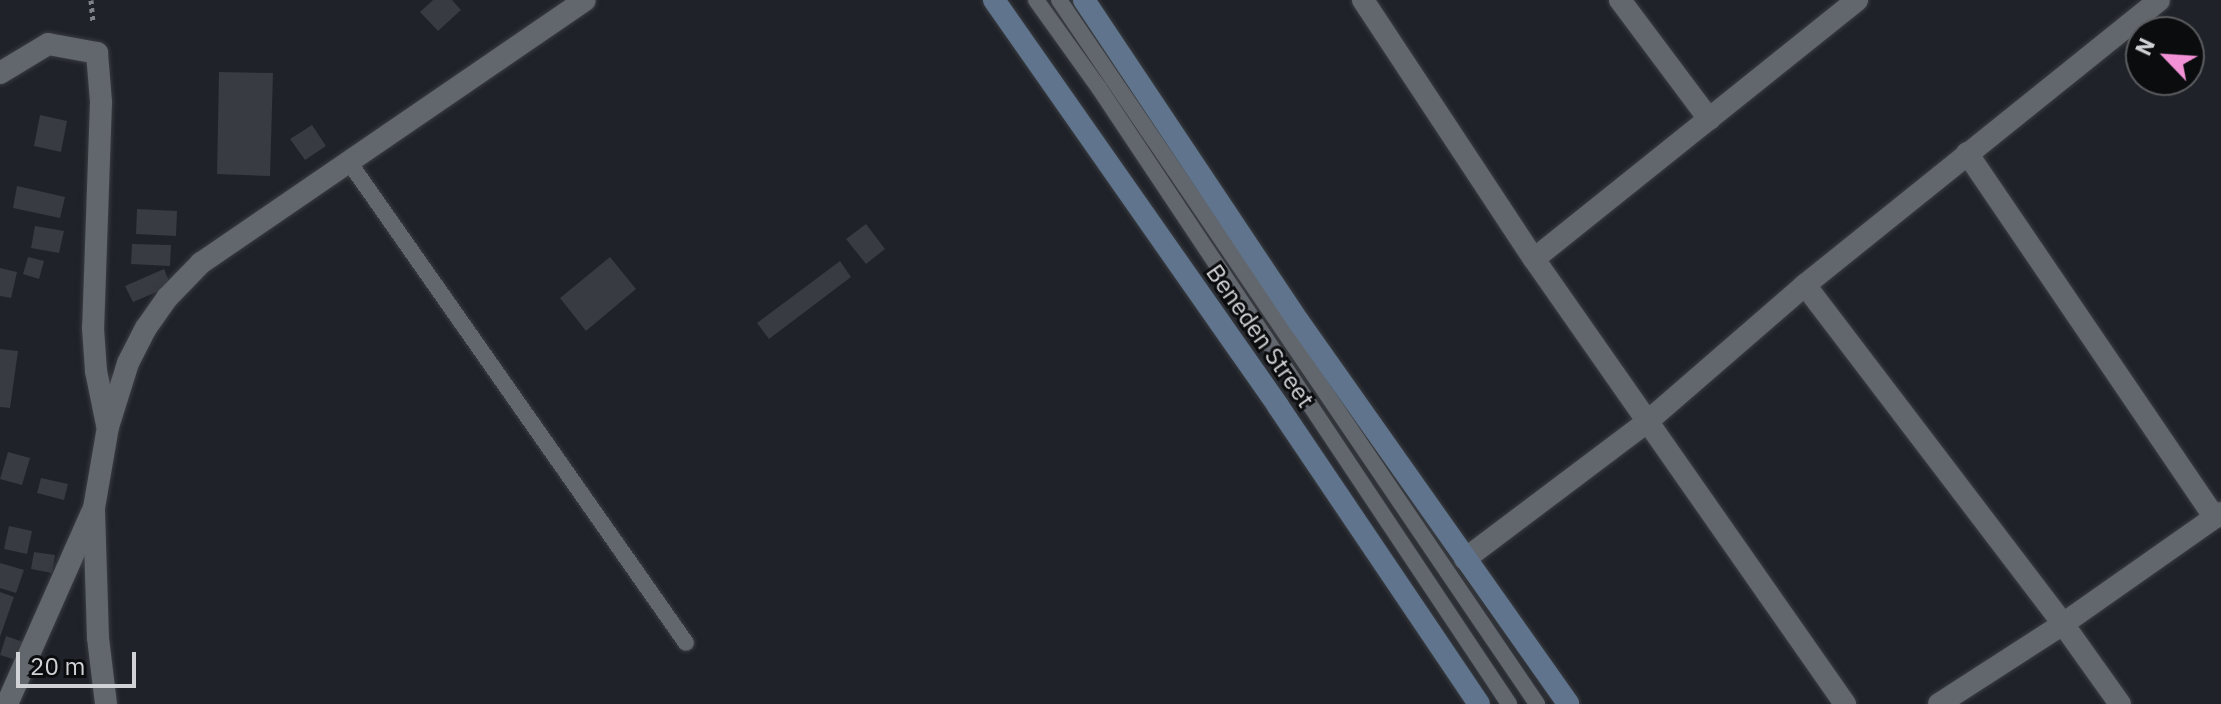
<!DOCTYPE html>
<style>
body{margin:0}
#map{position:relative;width:2221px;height:704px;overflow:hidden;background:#1f2228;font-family:"IBM Plex Sans",sans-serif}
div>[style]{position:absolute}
.building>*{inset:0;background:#383b41}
.path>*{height:5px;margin-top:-2.5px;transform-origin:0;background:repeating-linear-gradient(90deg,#7f8287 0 4px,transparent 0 8px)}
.roads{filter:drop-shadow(0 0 2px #393c40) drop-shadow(0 0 2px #393c40)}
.service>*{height:16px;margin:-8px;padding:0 8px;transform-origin:8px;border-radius:8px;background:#62666d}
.minor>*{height:22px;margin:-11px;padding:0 11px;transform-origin:11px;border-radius:11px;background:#62666d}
.secondary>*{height:22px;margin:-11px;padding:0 11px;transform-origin:11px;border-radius:11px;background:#60758d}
span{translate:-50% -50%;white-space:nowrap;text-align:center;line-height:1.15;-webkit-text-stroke:6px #0a0c0e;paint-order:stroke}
.street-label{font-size:24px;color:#d0d2d6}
.north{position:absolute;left:2125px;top:16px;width:80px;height:80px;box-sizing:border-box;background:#0a0c0e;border:2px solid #595b5e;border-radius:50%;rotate:295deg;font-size:22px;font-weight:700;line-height:32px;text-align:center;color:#d0d2d6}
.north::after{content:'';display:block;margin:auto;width:28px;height:36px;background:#f391d6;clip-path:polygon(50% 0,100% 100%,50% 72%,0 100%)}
.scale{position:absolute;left:16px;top:652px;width:120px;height:36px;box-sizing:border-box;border:4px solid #d0d2d6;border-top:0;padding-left:10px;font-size:24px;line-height:28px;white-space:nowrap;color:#d0d2d6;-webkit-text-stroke:6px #0a0c0e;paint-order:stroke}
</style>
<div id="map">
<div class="building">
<i style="clip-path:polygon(433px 0,452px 0,461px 10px,438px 31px,420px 12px)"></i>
<i style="clip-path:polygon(219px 72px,273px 73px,270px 176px,217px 174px)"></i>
<i style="clip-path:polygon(40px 115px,67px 121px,61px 152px,34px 146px)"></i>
<i style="clip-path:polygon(312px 125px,326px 146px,305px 160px,290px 139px)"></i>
<i style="clip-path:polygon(17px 186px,65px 197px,60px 218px,13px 208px)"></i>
<i style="clip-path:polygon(137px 209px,177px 211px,176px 236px,136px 234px)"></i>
<i style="clip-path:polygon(866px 224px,885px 249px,866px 264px,846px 239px)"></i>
<i style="clip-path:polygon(35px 226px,64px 231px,59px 253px,31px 248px)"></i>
<i style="clip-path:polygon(132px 244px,171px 245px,170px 266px,131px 264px)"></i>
<i style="clip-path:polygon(28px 257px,44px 261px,39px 279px,23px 274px)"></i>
<i style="clip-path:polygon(610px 257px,636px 289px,586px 331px,560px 298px)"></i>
<i style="clip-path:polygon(840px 261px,851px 277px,769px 339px,757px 323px)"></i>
<i style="clip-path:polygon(0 268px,17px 272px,11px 298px,0 296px)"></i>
<i style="clip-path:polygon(164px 269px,171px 286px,133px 302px,125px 286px)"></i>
<i style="clip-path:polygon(0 349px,18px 351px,10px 408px,0 407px)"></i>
<i style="clip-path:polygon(8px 452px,30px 458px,22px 485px,0 479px)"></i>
<i style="clip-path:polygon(41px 478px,68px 484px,64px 500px,37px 493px)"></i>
<i style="clip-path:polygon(9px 526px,32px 531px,27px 554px,4px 549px)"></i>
<i style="clip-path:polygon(34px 552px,55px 555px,52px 573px,31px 569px)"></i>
<i style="clip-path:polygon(0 563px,24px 570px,16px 593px,0 588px)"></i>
<i style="clip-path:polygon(0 592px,14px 597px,0 637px)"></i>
<i style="clip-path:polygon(6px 636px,23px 642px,16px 660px,0 655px)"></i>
</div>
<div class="path">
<i style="left:91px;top:0;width:21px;rotate:85deg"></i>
</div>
<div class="roads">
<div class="service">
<i style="left:1036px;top:0;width:108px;rotate:54.4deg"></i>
<i style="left:1099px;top:88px;width:740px;rotate:56.35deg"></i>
<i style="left:1059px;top:0;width:851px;rotate:55.82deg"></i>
<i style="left:349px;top:162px;width:587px;rotate:54.98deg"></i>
</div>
<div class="minor">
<i style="left:1363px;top:0;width:310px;rotate:56.6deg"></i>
<i style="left:1534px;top:259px;width:543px;rotate:55.05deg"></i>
<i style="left:1620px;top:0;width:149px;rotate:53.2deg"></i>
<i style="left:0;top:73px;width:56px;rotate:-31.1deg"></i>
<i style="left:48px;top:44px;width:50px;rotate:10.4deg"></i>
<i style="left:97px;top:53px;width:49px;rotate:85.3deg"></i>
<i style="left:101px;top:102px;width:226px;rotate:92deg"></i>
<i style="left:93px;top:328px;width:43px;rotate:86deg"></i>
<i style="left:96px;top:371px;width:55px;rotate:78.5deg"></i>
<i style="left:1967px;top:153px;width:441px;rotate:55.8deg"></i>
<i style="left:1534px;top:259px;width:414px;rotate:-38.7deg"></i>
<i style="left:1805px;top:285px;width:426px;rotate:52.7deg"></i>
<i style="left:2063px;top:624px;width:98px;rotate:54.5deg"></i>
<i style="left:1465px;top:559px;width:229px;rotate:-37deg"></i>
<i style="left:1648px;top:421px;width:208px;rotate:-40.9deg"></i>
<i style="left:1805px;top:285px;width:454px;rotate:-38.8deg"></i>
<i style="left:7px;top:704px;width:210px;rotate:-66.1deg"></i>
<i style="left:106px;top:704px;width:66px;rotate:-96.9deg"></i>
<i style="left:98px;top:638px;width:130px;rotate:-91.8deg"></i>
<i style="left:94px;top:508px;width:82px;rotate:-80.2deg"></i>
<i style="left:108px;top:427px;width:67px;rotate:-72.6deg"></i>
<i style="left:128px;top:363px;width:39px;rotate:-63deg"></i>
<i style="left:146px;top:328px;width:37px;rotate:-55deg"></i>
<i style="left:167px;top:298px;width:49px;rotate:-45.8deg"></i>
<i style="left:201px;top:263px;width:465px;rotate:-34.4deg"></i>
<i style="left:1939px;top:704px;width:148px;rotate:-32.8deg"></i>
<i style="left:2063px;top:624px;width:193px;rotate:-35.1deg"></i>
</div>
<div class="secondary">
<i style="left:994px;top:0;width:495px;rotate:55deg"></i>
<i style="left:1278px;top:406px;width:359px;rotate:56deg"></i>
<i style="left:1084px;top:0;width:387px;rotate:56.3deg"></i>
<i style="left:1299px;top:322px;width:467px;rotate:54.8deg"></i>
</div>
</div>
<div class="street-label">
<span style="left:1260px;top:336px;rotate:55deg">Beneden Street</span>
</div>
<div class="north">N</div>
<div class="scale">20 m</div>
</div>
